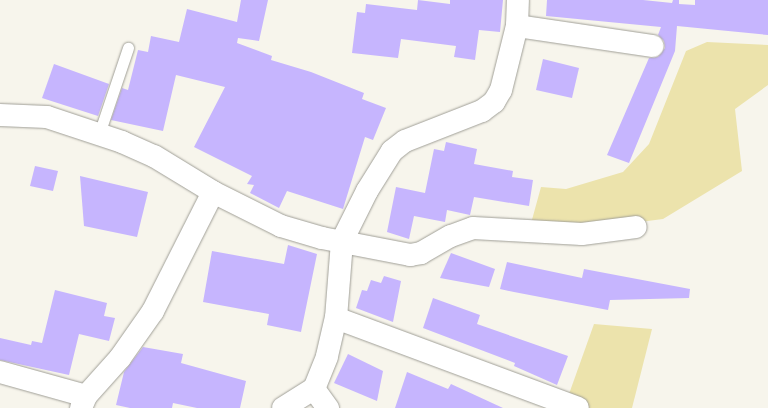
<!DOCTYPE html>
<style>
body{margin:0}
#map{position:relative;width:768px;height:408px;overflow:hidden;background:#f7f5ec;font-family:Mulish,sans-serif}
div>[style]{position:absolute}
.green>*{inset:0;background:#ece3ac}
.building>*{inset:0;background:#c6b5fe}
.roads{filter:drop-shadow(0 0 1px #a09f97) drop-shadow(0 0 1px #a09f97)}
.service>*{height:11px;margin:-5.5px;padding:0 5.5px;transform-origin:5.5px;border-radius:5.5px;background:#fff}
.minor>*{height:22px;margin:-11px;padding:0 11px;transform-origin:11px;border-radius:11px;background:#fff}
span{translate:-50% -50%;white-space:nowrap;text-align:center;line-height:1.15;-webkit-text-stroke:3px #fff;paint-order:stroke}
</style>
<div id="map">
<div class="green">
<i style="clip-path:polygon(707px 42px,768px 45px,768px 85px,735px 109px,742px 171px,663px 219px,601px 227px,530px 227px,541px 187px,566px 189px,623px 172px,649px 144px,686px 51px)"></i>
<i style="clip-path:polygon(594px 324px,652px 329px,632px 408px,564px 408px)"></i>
</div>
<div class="building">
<i style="clip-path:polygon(241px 0,268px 0,259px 41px,238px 38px,237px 43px,272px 56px,271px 60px,311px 72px,364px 93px,362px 99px,386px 108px,373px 140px,365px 137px,343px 209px,287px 191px,279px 208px,250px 193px,254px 185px,247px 184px,252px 176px,194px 147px,225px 87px,176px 75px,163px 131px,111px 120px,122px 88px,128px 90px,138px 50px,148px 52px,151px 36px,179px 42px,187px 9px,237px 22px)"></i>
<i style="clip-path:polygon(418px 0,450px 4px,450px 0,503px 0,500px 32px,479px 30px,475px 60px,454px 57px,456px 46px,401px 39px,398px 58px,352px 53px,357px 12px,365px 13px,366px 4px,417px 10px)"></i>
<i style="clip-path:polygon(547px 0,643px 0,672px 3px,673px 0,679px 0,679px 4px,695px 5px,695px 0,768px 0,768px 35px,677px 26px,675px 51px,629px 163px,607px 155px,649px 58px,658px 57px,665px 48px,664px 41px,658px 35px,661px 27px,546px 16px)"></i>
<i style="clip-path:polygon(543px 59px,579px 68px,572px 98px,536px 90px)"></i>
<i style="clip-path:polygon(54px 64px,109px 84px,98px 116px,42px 98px)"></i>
<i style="clip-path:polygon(446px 142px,477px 149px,474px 164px,513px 171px,512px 177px,533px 180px,529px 206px,474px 197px,470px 215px,447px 210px,445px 222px,414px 216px,409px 239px,387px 232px,396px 187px,425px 193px,434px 149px,444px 151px)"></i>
<i style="clip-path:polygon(35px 166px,58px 171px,53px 191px,30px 186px)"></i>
<i style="clip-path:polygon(80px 176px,148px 192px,137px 237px,84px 226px)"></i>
<i style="clip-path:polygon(288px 245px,317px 254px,301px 332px,267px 325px,269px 314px,203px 302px,212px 251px,284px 264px)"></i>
<i style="clip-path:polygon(451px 253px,495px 269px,489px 287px,440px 278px)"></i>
<i style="clip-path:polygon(507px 262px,582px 278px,584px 269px,690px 289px,689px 298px,610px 300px,608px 310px,514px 292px,500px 289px)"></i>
<i style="clip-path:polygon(384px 276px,401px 281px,393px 322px,356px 308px,362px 290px,367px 291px,371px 280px,381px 283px)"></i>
<i style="clip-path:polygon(55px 290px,107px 303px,104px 316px,115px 318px,109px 341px,79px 334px,69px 375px,0 360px,0 338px,31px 345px,32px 341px,42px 343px)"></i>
<i style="clip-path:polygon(433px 298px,480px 315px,477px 324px,568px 356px,557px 385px,514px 366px,515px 363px,423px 328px)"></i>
<i style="clip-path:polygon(143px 347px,183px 354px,181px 363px,246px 381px,240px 408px,197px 408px,173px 403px,172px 408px,130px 408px,116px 405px,124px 372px)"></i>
<i style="clip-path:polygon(348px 354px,383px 371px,377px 401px,334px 383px)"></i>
<i style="clip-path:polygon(407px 372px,448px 389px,451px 384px,503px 408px,395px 408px)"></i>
</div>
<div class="roads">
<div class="service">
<i style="left:99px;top:134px;width:91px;rotate:-71.4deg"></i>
</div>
<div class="minor">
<i style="left:517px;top:26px;width:137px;rotate:8.4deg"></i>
<i style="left:0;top:115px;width:47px;rotate:2.4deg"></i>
<i style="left:47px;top:117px;width:79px;rotate:18.4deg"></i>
<i style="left:122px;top:142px;width:35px;rotate:24deg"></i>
<i style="left:154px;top:156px;width:69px;rotate:31.4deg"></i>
<i style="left:213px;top:192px;width:76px;rotate:26.6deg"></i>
<i style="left:281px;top:226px;width:43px;rotate:16.3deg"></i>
<i style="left:322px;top:238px;width:90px;rotate:10.9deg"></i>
<i style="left:410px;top:255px;width:11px;rotate:-10deg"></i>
<i style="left:421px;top:253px;width:34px;rotate:-30deg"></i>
<i style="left:451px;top:236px;width:23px;rotate:-20deg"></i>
<i style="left:473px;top:228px;width:109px;rotate:3.2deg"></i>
<i style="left:582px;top:234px;width:54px;rotate:-7.4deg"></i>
<i style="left:336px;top:318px;width:258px;rotate:20.4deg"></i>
<i style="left:0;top:372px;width:89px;rotate:15.6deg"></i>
<i style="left:314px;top:389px;width:24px;rotate:54deg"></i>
<i style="left:81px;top:408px;width:13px;rotate:-67deg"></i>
<i style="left:86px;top:396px;width:51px;rotate:-48.2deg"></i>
<i style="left:120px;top:358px;width:57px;rotate:-54.9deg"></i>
<i style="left:153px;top:311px;width:133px;rotate:-63.2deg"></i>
<i style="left:283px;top:408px;width:36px;rotate:-32deg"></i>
<i style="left:314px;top:389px;width:35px;rotate:-68deg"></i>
<i style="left:327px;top:356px;width:39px;rotate:-77deg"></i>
<i style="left:336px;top:318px;width:77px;rotate:-85.5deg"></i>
<i style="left:342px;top:241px;width:56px;rotate:-63.4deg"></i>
<i style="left:367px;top:191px;width:47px;rotate:-58deg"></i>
<i style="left:392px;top:151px;width:16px;rotate:-38deg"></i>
<i style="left:405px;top:141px;width:83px;rotate:-21.3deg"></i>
<i style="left:482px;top:111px;width:15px;rotate:-37deg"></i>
<i style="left:494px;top:102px;width:14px;rotate:-60deg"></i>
<i style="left:501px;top:90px;width:66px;rotate:-76deg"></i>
<i style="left:517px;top:26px;width:26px;rotate:-88deg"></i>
</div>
</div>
</div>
